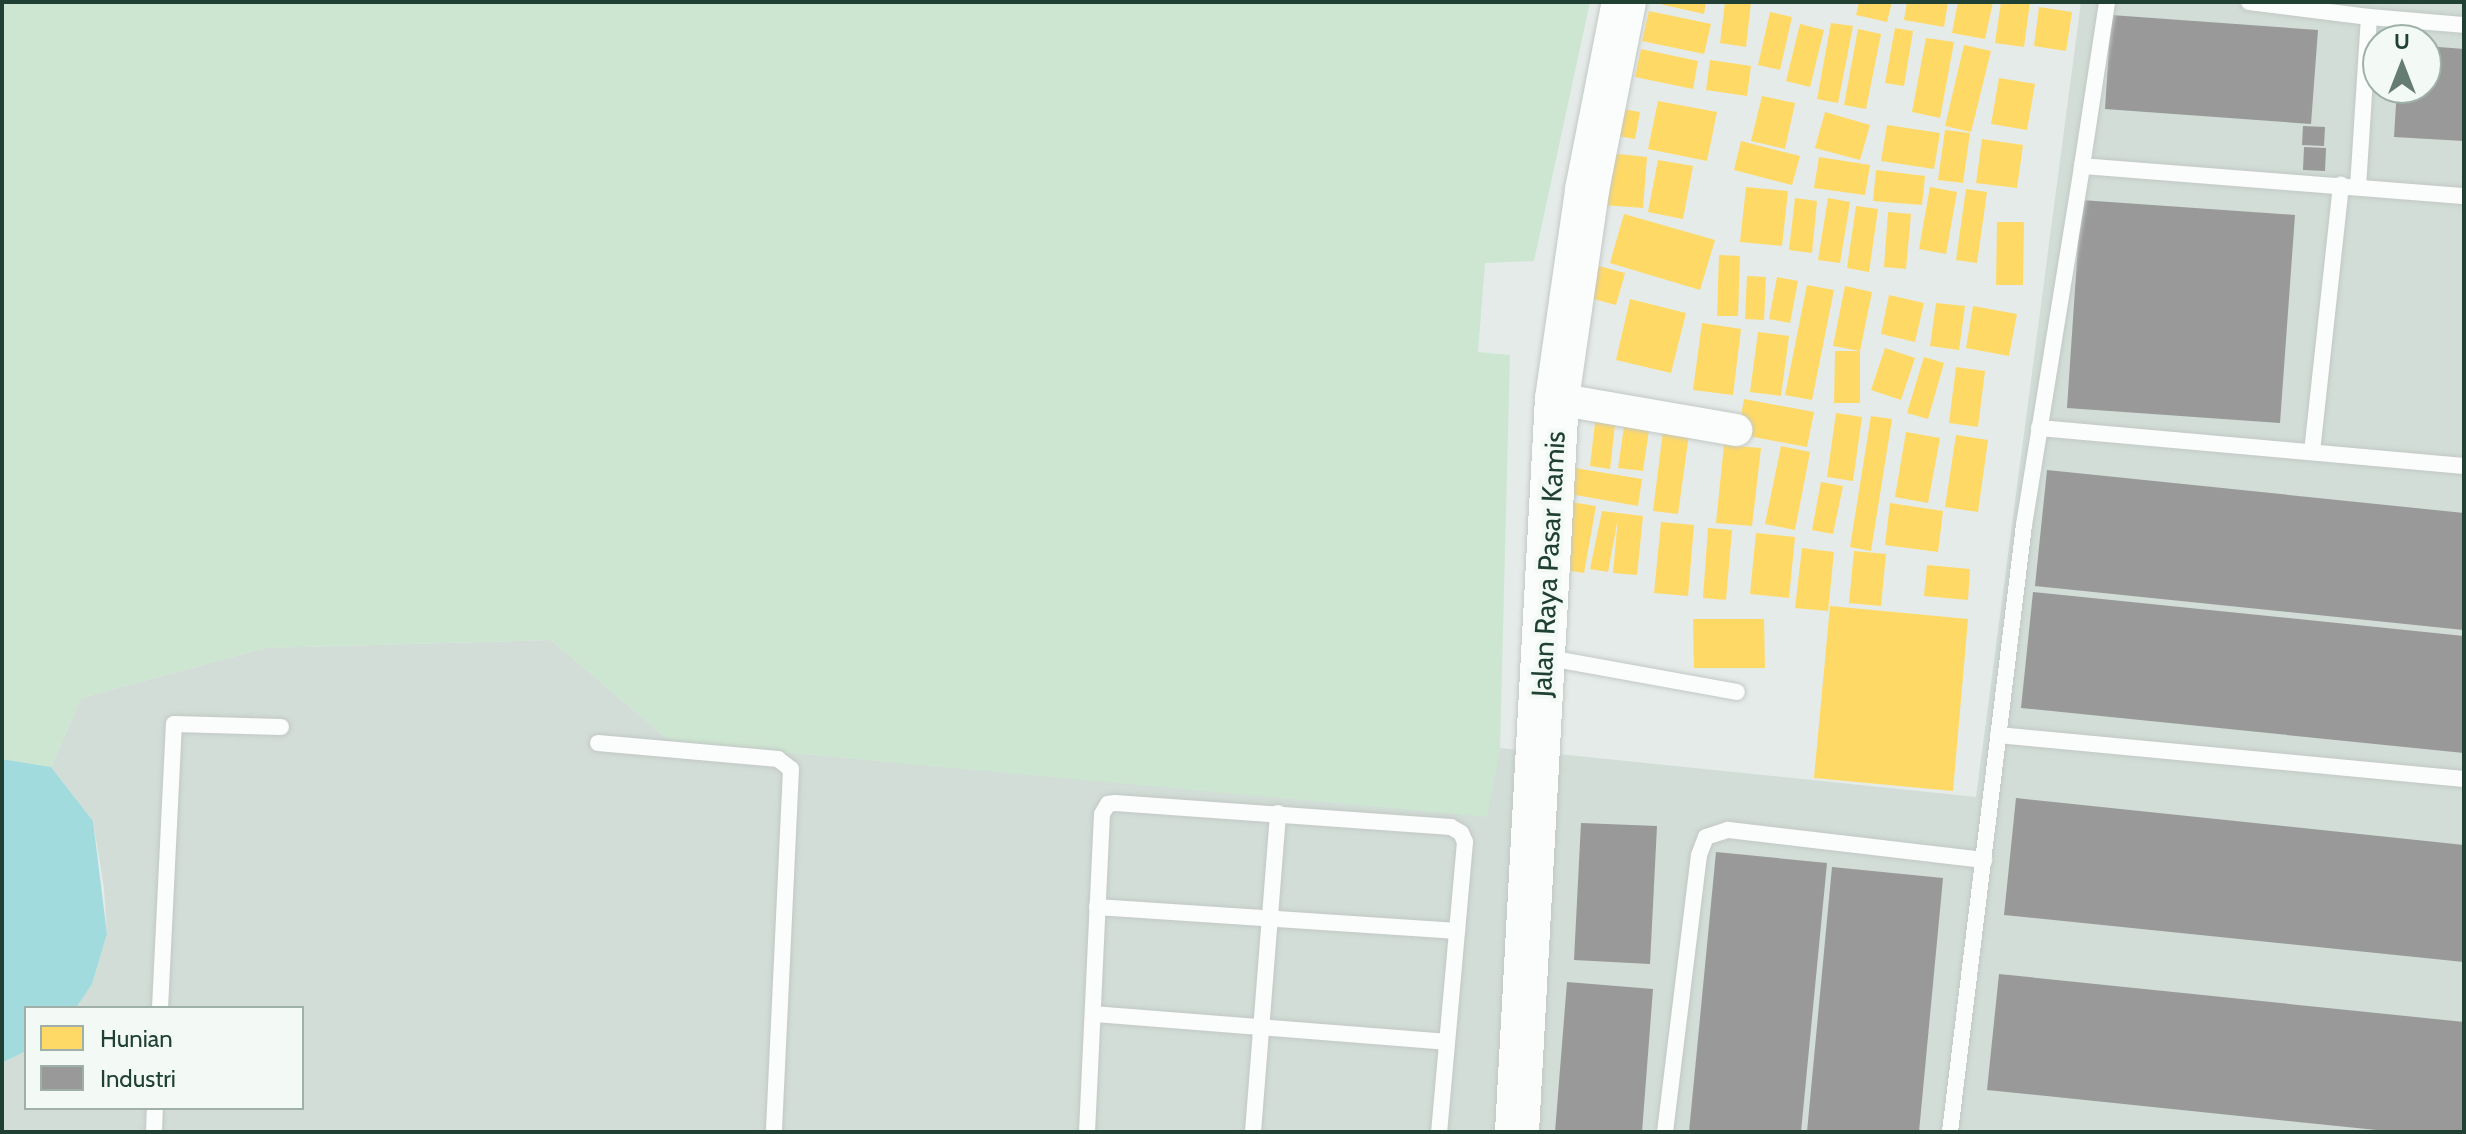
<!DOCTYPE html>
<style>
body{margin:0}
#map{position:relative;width:2466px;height:1134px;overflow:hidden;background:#e5ebe8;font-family:Cabin,sans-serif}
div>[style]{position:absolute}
.built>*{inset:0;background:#d2ddd7}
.green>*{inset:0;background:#cde6d1}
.water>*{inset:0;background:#a2dbdd}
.homes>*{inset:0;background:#ffd966}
.industry>*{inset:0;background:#999}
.roads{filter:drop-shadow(0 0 2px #c2c8c5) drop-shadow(0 0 2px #c2c8c5)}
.lane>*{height:16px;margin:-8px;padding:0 8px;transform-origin:8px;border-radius:8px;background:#fbfcfc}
.street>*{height:32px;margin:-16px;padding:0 16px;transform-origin:16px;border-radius:16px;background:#fbfcfc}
.secondary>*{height:44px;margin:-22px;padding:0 22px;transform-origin:22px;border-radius:22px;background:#fbfcfc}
span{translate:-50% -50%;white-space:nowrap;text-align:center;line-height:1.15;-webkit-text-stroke:8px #f3faf6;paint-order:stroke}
.street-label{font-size:28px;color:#204034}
.frame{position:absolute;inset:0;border:4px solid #204034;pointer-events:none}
.legend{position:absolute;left:24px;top:1006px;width:280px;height:104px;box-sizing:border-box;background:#f3faf6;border:2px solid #9fb0a8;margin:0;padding:10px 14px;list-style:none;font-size:24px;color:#204034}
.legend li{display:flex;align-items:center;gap:16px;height:40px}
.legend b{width:40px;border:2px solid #9fb0a8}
.north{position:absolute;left:2362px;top:24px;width:80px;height:80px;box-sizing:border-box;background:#f3faf6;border:2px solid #9fb0a8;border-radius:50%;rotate:0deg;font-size:22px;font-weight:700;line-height:32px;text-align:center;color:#204034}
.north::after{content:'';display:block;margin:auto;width:28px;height:36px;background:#657c73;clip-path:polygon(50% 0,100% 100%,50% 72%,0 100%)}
</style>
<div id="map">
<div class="built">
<i style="clip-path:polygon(evenodd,2081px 2px,2464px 2px,2464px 1132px,2px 1132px,2px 1063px,26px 1051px,26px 1108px,302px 1108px,302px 1008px,76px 1008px,92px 984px,107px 934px,104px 888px,93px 821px,51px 767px,81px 698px,265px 648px,551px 640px,671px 742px,1486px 816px,1500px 748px,1976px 797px,2081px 2px,2378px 40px,2426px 40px,2426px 88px,2378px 88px,2378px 40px)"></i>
</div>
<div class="green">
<i style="clip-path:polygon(2px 2px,1590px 2px,1534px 261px,1485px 263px,1478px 352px,1510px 355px,1500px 748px,1487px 817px,671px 742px,551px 640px,265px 648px,81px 698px,51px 767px,2px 759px)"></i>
</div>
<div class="water">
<i style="clip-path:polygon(2px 759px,51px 767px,93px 821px,107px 934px,92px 984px,76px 1008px,26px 1008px,26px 1051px,2px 1063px)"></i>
</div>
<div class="homes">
<i style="clip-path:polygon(1651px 2px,1706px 2px,1704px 14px)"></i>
<i style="clip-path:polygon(1725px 2px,1751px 2px,1746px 47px,1720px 43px)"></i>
<i style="clip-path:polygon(1859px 2px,1892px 2px,1887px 22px,1856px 15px)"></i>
<i style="clip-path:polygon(1907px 2px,1948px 2px,1944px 27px,1904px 20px)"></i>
<i style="clip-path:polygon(1958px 2px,1993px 2px,1985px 39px,1952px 33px)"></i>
<i style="clip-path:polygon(2001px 2px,2030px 2px,2024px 47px,1995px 43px)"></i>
<i style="clip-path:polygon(2039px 7px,2072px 12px,2066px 51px,2034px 46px)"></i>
<i style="clip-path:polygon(1649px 11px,1711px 24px,1704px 54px,1642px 41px)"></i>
<i style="clip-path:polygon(1770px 12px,1792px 17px,1780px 70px,1758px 65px)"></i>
<i style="clip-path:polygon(1831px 23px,1853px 26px,1838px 103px,1817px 99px)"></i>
<i style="clip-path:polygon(1800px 24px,1824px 30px,1810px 87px,1786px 81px)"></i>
<i style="clip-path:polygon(1895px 28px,1913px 31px,1904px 86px,1885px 83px)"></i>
<i style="clip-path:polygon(1858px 29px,1881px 34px,1866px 109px,1844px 105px)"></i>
<i style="clip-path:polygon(1926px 38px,1954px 42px,1940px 118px,1912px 112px)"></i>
<i style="clip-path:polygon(1964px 45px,1991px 51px,1971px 132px,1945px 126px)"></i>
<i style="clip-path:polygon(1641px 49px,1698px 61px,1693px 89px,1635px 77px)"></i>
<i style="clip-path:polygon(1710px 60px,1751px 66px,1747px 96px,1706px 90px)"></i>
<i style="clip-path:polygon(1999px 78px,2035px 84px,2027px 130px,1991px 124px)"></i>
<i style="clip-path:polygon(1762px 96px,1795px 103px,1785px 149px,1751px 141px)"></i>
<i style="clip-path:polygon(1658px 101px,1717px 112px,1707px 161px,1648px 149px)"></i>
<i style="clip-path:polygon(1612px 107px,1640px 112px,1635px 139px,1607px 134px)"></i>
<i style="clip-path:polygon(1825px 112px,1870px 125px,1860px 160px,1815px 148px)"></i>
<i style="clip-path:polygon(1887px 125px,1940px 133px,1934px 169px,1881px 161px)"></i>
<i style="clip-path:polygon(1945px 130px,1970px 133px,1963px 183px,1938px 180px)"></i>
<i style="clip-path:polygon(1982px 139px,2023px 145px,2017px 188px,1976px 183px)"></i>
<i style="clip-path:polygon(1741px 141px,1800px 156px,1792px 185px,1734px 170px)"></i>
<i style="clip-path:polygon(1608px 153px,1647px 157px,1643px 208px,1603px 205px)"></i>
<i style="clip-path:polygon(1819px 157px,1870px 165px,1865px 195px,1814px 188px)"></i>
<i style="clip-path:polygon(1658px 160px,1693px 166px,1683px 219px,1648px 212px)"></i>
<i style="clip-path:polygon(1876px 170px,1925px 176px,1922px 205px,1873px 201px)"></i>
<i style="clip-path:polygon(1746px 187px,1788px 191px,1782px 246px,1740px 242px)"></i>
<i style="clip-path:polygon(1930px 187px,1957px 192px,1946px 254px,1919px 249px)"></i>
<i style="clip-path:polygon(1966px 189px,1987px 192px,1977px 263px,1956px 260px)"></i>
<i style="clip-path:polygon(1795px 198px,1817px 201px,1812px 253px,1789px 250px)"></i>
<i style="clip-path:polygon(1828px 198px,1850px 202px,1840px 263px,1818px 260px)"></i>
<i style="clip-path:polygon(1856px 206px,1878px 209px,1869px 272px,1847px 268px)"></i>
<i style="clip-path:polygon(1888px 212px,1911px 214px,1906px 269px,1884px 267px)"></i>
<i style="clip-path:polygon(1624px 214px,1715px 240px,1700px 290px,1610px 263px)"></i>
<i style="clip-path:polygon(1997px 222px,2024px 222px,2023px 285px,1996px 285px)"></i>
<i style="clip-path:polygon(1719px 255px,1740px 256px,1738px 316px,1717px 316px)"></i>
<i style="clip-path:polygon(1595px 265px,1625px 273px,1616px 305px,1586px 297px)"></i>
<i style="clip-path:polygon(1747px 276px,1766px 277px,1764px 320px,1745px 319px)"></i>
<i style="clip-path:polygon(1777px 277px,1798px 281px,1790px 323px,1769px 319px)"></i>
<i style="clip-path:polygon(1807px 285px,1834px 290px,1812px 400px,1785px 395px)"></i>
<i style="clip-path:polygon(1845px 286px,1872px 292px,1860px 351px,1833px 346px)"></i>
<i style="clip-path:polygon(1889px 295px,1924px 303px,1915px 342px,1881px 334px)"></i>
<i style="clip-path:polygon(1630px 299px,1686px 313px,1671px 373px,1616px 360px)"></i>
<i style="clip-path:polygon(1936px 303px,1965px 306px,1959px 350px,1930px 346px)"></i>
<i style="clip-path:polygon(1973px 306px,2017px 314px,2009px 356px,1966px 348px)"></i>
<i style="clip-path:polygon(1702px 323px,1741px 329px,1733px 395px,1693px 390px)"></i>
<i style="clip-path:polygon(1758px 332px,1789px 336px,1781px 396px,1750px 392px)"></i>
<i style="clip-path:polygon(1885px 348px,1915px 358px,1901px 400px,1871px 390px)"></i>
<i style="clip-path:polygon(1835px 351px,1860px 351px,1860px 403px,1834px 403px)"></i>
<i style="clip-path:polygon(1924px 357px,1944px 363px,1928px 419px,1907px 413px)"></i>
<i style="clip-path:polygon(1956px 367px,1985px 371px,1978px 427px,1949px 423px)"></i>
<i style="clip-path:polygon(1744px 399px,1814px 412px,1807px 447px,1738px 434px)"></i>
<i style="clip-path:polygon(1626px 413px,1651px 416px,1643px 471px,1618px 468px)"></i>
<i style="clip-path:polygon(1836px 413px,1862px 417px,1853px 481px,1827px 477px)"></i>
<i style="clip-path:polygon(1596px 414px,1616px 416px,1610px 469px,1590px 466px)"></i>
<i style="clip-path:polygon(1871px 416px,1892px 419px,1871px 551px,1850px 547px)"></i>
<i style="clip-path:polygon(1664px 423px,1690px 427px,1678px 514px,1653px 511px)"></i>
<i style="clip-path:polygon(1906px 432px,1940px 438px,1928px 503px,1895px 497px)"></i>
<i style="clip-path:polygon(1956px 435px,1988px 440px,1978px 512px,1945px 507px)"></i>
<i style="clip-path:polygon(1724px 445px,1761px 448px,1752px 526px,1716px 523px)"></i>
<i style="clip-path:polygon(1781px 446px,1810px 452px,1795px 530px,1765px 524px)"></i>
<i style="clip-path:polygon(1569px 467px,1642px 479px,1638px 506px,1564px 493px)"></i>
<i style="clip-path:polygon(1821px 482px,1843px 486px,1833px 534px,1812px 530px)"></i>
<i style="clip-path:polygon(1571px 502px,1596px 506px,1584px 573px,1559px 569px)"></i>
<i style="clip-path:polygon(1890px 503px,1943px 511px,1938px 552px,1885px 545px)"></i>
<i style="clip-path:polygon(1602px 511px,1643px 516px,1637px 575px,1613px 573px,1618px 518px,1608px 572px,1590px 569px)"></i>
<i style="clip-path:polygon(1661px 522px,1694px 525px,1688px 596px,1654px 593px)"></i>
<i style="clip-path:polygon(1708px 528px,1732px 530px,1726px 600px,1703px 598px)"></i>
<i style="clip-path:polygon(1756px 533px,1795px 537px,1789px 598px,1750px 594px)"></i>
<i style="clip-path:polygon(1802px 548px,1834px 552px,1828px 611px,1795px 608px)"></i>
<i style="clip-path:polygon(1854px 551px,1886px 554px,1881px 606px,1849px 603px)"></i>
<i style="clip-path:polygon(1927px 565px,1970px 569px,1968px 600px,1924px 596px)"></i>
<i style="clip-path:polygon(1830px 606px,1968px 619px,1953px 791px,1814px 778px)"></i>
<i style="clip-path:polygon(1693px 619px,1764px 619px,1765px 668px,1694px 668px)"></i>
</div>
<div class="industry">
<i style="clip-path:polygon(2111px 15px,2318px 30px,2311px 124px,2105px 109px)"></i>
<i style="clip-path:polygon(2426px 46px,2464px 49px,2464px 141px,2394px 137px,2397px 88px,2426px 88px)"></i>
<i style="clip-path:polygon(2303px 126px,2325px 127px,2324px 146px,2302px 145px)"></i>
<i style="clip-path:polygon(2304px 147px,2326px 148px,2325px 171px,2303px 170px)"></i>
<i style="clip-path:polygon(2081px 200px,2295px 215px,2280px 423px,2067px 408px)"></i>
<i style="clip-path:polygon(2047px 470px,2464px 513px,2464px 630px,2035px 586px)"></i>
<i style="clip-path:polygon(2033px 592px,2464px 636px,2464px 753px,2021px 708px)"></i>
<i style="clip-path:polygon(2016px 798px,2464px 845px,2464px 962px,2004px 915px)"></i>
<i style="clip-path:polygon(1581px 823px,1657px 826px,1650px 964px,1574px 960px)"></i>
<i style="clip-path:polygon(1716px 852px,1827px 863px,1801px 1132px,1689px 1132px)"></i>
<i style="clip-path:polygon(1832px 867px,1943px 878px,1919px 1132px,1807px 1132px)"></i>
<i style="clip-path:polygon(1999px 974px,2464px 1022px,2464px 1132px,2396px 1132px,1987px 1090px)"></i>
<i style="clip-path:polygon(1567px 982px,1653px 989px,1642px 1132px,1555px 1132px)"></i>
</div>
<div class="roads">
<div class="lane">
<i style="left:2249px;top:2px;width:121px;rotate:7.1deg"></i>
<i style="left:2082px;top:166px;width:166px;rotate:-81.3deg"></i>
<i style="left:2358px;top:187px;width:170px;rotate:-86.3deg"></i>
<i style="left:2369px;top:17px;width:95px;rotate:4.8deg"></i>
<i style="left:2039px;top:428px;width:427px;rotate:5.1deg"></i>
<i style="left:2312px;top:452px;width:269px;rotate:-83.8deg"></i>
<i style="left:1544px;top:657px;width:196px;rotate:10.3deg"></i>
<i style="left:1998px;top:735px;width:468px;rotate:5.4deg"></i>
<i style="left:598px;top:743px;width:181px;rotate:5.1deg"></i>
<i style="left:778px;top:759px;width:16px;rotate:38deg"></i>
<i style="left:791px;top:769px;width:363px;rotate:92.7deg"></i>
<i style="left:1097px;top:907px;width:361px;rotate:3.8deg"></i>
<i style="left:160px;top:1008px;width:284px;rotate:-87.2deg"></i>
<i style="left:174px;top:724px;width:107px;rotate:1.6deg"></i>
<i style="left:1094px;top:1014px;width:354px;rotate:4.5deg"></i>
<i style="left:154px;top:1132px;width:24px;rotate:-88deg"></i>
<i style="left:1087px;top:1132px;width:318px;rotate:-87.3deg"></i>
<i style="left:1102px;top:814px;width:12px;rotate:-59deg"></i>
<i style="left:1108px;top:804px;width:7px;rotate:-8deg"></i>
<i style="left:1115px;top:803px;width:337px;rotate:4.1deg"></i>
<i style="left:1451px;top:827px;width:12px;rotate:31deg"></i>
<i style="left:1461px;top:833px;width:10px;rotate:66deg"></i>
<i style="left:1465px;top:842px;width:291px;rotate:95.1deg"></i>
<i style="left:1253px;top:1132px;width:320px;rotate:-85.5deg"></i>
<i style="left:1665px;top:1132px;width:279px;rotate:-83deg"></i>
<i style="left:1699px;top:855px;width:19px;rotate:-69deg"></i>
<i style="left:1706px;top:837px;width:23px;rotate:-18deg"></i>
<i style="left:1728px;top:830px;width:258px;rotate:6.7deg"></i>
<i style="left:1950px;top:1132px;width:611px;rotate:-83.05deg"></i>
<i style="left:2024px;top:525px;width:364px;rotate:-80.8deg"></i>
<i style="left:2082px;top:166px;width:383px;rotate:4.5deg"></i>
</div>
<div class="street">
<i style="left:1557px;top:399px;width:182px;rotate:9.8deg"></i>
</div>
<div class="secondary">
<i style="left:1517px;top:1132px;width:734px;rotate:-86.88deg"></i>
<i style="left:1557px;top:399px;width:211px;rotate:-81.8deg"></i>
<i style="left:1587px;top:190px;width:192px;rotate:-78.9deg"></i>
</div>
</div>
<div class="street-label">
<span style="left:1548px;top:564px;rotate:-87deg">Jalan Raya Pasar Kamis</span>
</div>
<div class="frame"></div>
<ul class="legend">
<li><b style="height:22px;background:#ffd966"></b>Hunian</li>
<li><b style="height:22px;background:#999"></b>Industri</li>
</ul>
<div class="north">U</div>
</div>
